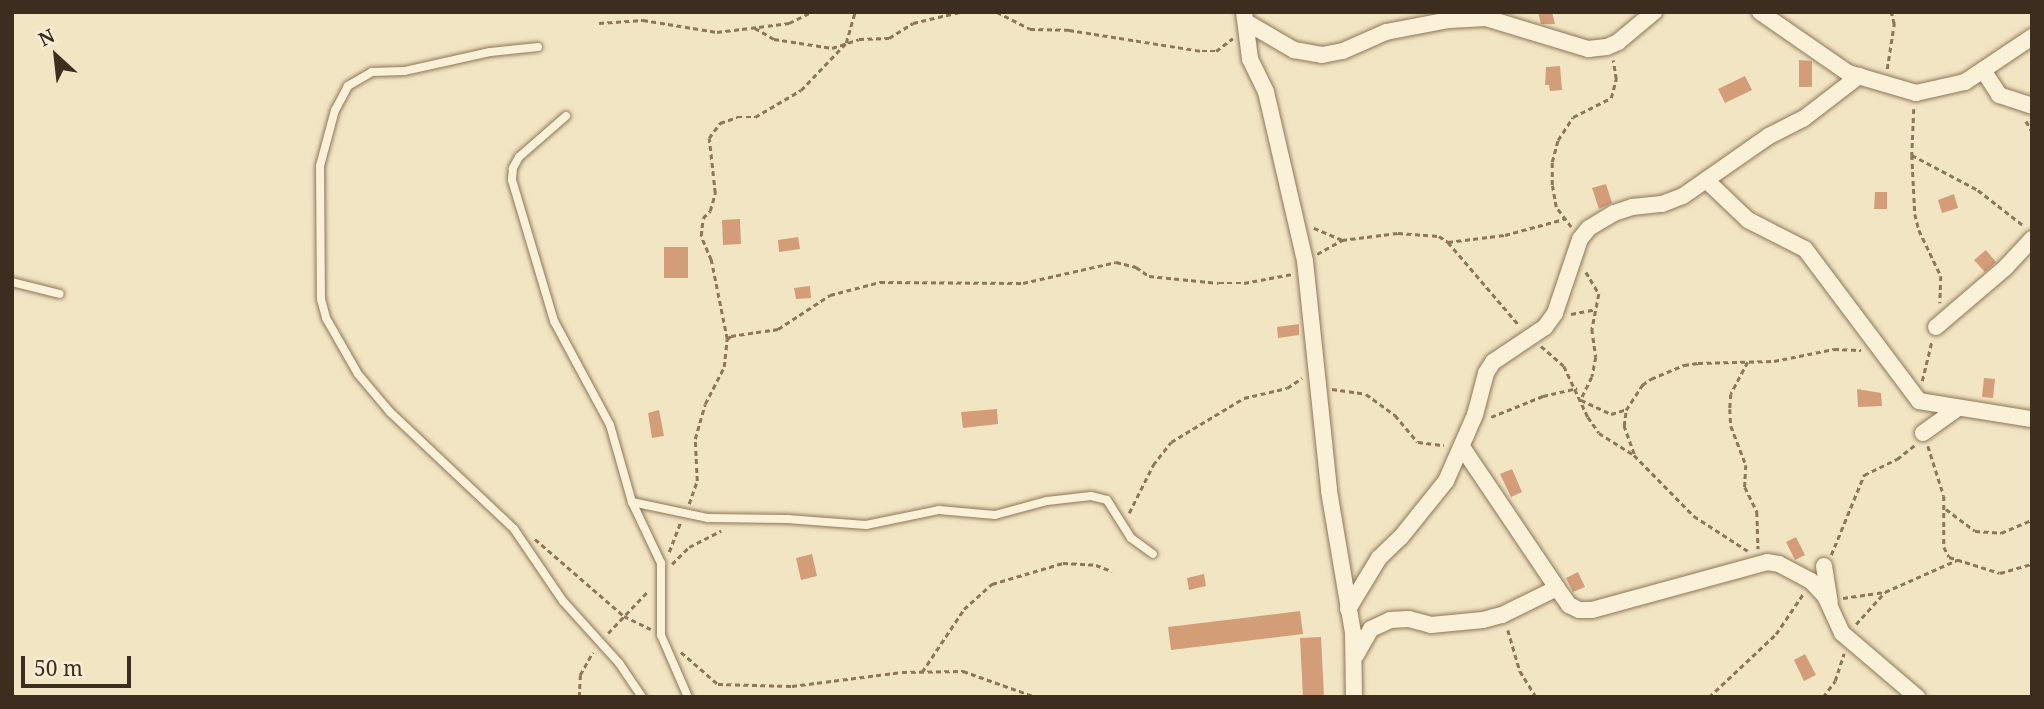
<!DOCTYPE html>
<style>
body{margin:0}
#map{position:relative;width:2044px;height:709px;overflow:hidden;background:#f2e5c4;font-family:"Noto Serif",serif}
div>[style]{position:absolute}
.building>*{inset:0;background:#d39e77}
.path>*{height:2.5px;margin-top:-1.25px;transform-origin:0;background:repeating-linear-gradient(90deg,#8e7658 0 5px,transparent 0 8.5px)}
.roads{filter:drop-shadow(0 0 2px #8e7658) drop-shadow(0 0 2px #8e7658)}
.service>*{height:8px;margin:-4px;padding:0 4px;transform-origin:4px;border-radius:4px;background:#fbf1d8}
.minor>*{height:16px;margin:-8px;padding:0 8px;transform-origin:8px;border-radius:8px;background:#fbf1d8}
span{translate:-50% -50%;white-space:nowrap;text-align:center;line-height:1.15;-webkit-text-stroke:5px #f8eed4;paint-order:stroke}
.frame{position:absolute;inset:0;border:14px solid #3d2d1e;pointer-events:none}
.north{position:absolute;left:21px;top:21px;width:70px;height:70px;-webkit-text-stroke:5px #f8eed4;paint-order:stroke;rotate:333deg;font-size:19px;font-weight:700;line-height:28px;text-align:center;color:#3d2d1e}
.north::after{content:'';display:block;margin:auto;width:24px;height:32px;background:#3d2d1e;clip-path:polygon(50% 0,100% 100%,50% 72%,0 100%)}
.scale{position:absolute;left:21px;top:656px;width:110px;height:32px;box-sizing:border-box;border:4px solid #3d2d1e;border-top:0;padding-left:9px;font-size:21px;line-height:24px;white-space:nowrap;color:#3d2d1e;-webkit-text-stroke:5px #f8eed4;paint-order:stroke}
</style>
<div id="map">
<div class="building">
<i style="clip-path:polygon(1538px 12px,1552px 12px,1555px 24px,1541px 24px)"></i>
<i style="clip-path:polygon(1799px 60px,1812px 61px,1812px 87px,1799px 87px)"></i>
<i style="clip-path:polygon(1560px 66px,1562px 90px,1550px 91px,1549px 85px,1545px 85px,1546px 67px)"></i>
<i style="clip-path:polygon(1745px 76px,1752px 90px,1725px 103px,1718px 89px)"></i>
<i style="clip-path:polygon(1606px 184px,1612px 203px,1599px 209px,1592px 188px)"></i>
<i style="clip-path:polygon(1875px 192px,1887px 192px,1887px 209px,1874px 209px)"></i>
<i style="clip-path:polygon(1954px 194px,1958px 208px,1942px 213px,1938px 200px)"></i>
<i style="clip-path:polygon(740px 219px,741px 244px,723px 245px,722px 220px)"></i>
<i style="clip-path:polygon(798px 237px,800px 249px,779px 252px,778px 240px)"></i>
<i style="clip-path:polygon(664px 247px,688px 247px,688px 278px,664px 278px)"></i>
<i style="clip-path:polygon(1986px 250px,1996px 262px,1985px 272px,1974px 260px)"></i>
<i style="clip-path:polygon(810px 286px,811px 298px,796px 299px,794px 288px)"></i>
<i style="clip-path:polygon(1299px 324px,1299px 335px,1278px 338px,1277px 327px)"></i>
<i style="clip-path:polygon(1984px 378px,1995px 379px,1993px 398px,1982px 397px)"></i>
<i style="clip-path:polygon(1857px 389px,1881px 393px,1882px 406px,1858px 407px)"></i>
<i style="clip-path:polygon(997px 409px,998px 424px,963px 428px,961px 412px)"></i>
<i style="clip-path:polygon(659px 410px,664px 436px,652px 438px,648px 413px)"></i>
<i style="clip-path:polygon(1512px 469px,1522px 492px,1511px 497px,1500px 474px)"></i>
<i style="clip-path:polygon(1796px 537px,1805px 555px,1795px 560px,1786px 542px)"></i>
<i style="clip-path:polygon(812px 554px,817px 576px,801px 580px,796px 558px)"></i>
<i style="clip-path:polygon(1578px 572px,1585px 587px,1573px 592px,1566px 578px)"></i>
<i style="clip-path:polygon(1204px 574px,1206px 586px,1189px 590px,1187px 578px)"></i>
<i style="clip-path:polygon(1300px 611px,1303px 634px,1171px 650px,1168px 627px)"></i>
<i style="clip-path:polygon(1321px 637px,1324px 697px,1303px 697px,1300px 638px)"></i>
<i style="clip-path:polygon(1805px 654px,1816px 675px,1804px 681px,1794px 660px)"></i>
</div>
<div class="path">
<i style="left:997px;top:12px;width:37px;rotate:27deg"></i>
<i style="left:1030px;top:29px;width:39px;rotate:1deg"></i>
<i style="left:1069px;top:30px;width:135px;rotate:9deg"></i>
<i style="left:1202px;top:51px;width:14px"></i>
<i style="left:1216px;top:51px;width:21px;rotate:-37deg"></i>
<i style="left:599px;top:23px;width:44px;rotate:-3.9deg"></i>
<i style="left:643px;top:20px;width:75px;rotate:9.2deg"></i>
<i style="left:717px;top:32px;width:73px;rotate:-7.1deg"></i>
<i style="left:789px;top:23px;width:25px;rotate:-26deg"></i>
<i style="left:755px;top:28px;width:22px;rotate:30deg"></i>
<i style="left:774px;top:39px;width:59px;rotate:8.8deg"></i>
<i style="left:832px;top:48px;width:28px;rotate:-18deg"></i>
<i style="left:859px;top:39px;width:30px;rotate:-2deg"></i>
<i style="left:889px;top:38px;width:28px;rotate:-32deg"></i>
<i style="left:913px;top:23px;width:48px;rotate:-13.2deg"></i>
<i style="left:1887px;top:69px;width:46px;rotate:-81.2deg"></i>
<i style="left:1894px;top:24px;width:12px;rotate:-104deg"></i>
<i style="left:1914px;top:109px;width:46px;rotate:92.5deg"></i>
<i style="left:1912px;top:155px;width:59px;rotate:87.1deg"></i>
<i style="left:1915px;top:214px;width:16px;rotate:76deg"></i>
<i style="left:1919px;top:230px;width:51px;rotate:64.4deg"></i>
<i style="left:1941px;top:276px;width:27px;rotate:92deg"></i>
<i style="left:2026px;top:121px;width:12px;rotate:59deg"></i>
<i style="left:1912px;top:155px;width:75px;rotate:27.9deg"></i>
<i style="left:1978px;top:190px;width:58px;rotate:38deg"></i>
<i style="left:1571px;top:227px;width:25px;rotate:-127deg"></i>
<i style="left:1556px;top:207px;width:22px;rotate:-100deg"></i>
<i style="left:1552px;top:185px;width:23px;rotate:-90deg"></i>
<i style="left:1552px;top:162px;width:23px;rotate:-75deg"></i>
<i style="left:1558px;top:140px;width:27px;rotate:-57deg"></i>
<i style="left:1573px;top:117px;width:42px;rotate:-26.6deg"></i>
<i style="left:1611px;top:98px;width:20px;rotate:-75deg"></i>
<i style="left:1616px;top:79px;width:19px;rotate:-99deg"></i>
<i style="left:1314px;top:228px;width:30px;rotate:23deg"></i>
<i style="left:1342px;top:240px;width:56px;rotate:-7.1deg"></i>
<i style="left:1398px;top:233px;width:41px;rotate:4.2deg"></i>
<i style="left:1439px;top:236px;width:11px;rotate:34deg"></i>
<i style="left:1448px;top:242px;width:109px;rotate:49.5deg"></i>
<i style="left:1448px;top:242px;width:57px;rotate:-7deg"></i>
<i style="left:1505px;top:235px;width:61px;rotate:-15.2deg"></i>
<i style="left:1317px;top:254px;width:29px;rotate:-29deg"></i>
<i style="left:1586px;top:272px;width:26px;rotate:59deg"></i>
<i style="left:1599px;top:294px;width:36px;rotate:101deg"></i>
<i style="left:1592px;top:329px;width:28px;rotate:82deg"></i>
<i style="left:1596px;top:357px;width:20px;rotate:101deg"></i>
<i style="left:1592px;top:377px;width:25px;rotate:116deg"></i>
<i style="left:1581px;top:400px;width:33px;rotate:25deg"></i>
<i style="left:1611px;top:414px;width:14px;rotate:-17deg"></i>
<i style="left:1571px;top:314px;width:25px;rotate:-11deg"></i>
<i style="left:727px;top:339px;width:81px;rotate:-101.4deg"></i>
<i style="left:711px;top:260px;width:26px;rotate:-113deg"></i>
<i style="left:701px;top:236px;width:18px;rotate:-84deg"></i>
<i style="left:703px;top:218px;width:10px;rotate:-45deg"></i>
<i style="left:710px;top:211px;width:19px;rotate:-74deg"></i>
<i style="left:715px;top:193px;width:55px;rotate:-96.2deg"></i>
<i style="left:709px;top:138px;width:19px;rotate:-54deg"></i>
<i style="left:720px;top:123px;width:18px;rotate:-19deg"></i>
<i style="left:737px;top:117px;width:18px"></i>
<i style="left:755px;top:117px;width:53px;rotate:-30.4deg"></i>
<i style="left:801px;top:90px;width:65px;rotate:-46.2deg"></i>
<i style="left:846px;top:43px;width:32px;rotate:-74deg"></i>
<i style="left:1541px;top:346px;width:30px;rotate:41deg"></i>
<i style="left:1564px;top:366px;width:56px;rotate:64.8deg"></i>
<i style="left:1588px;top:417px;width:19px;rotate:55deg"></i>
<i style="left:1599px;top:433px;width:41px;rotate:32.2deg"></i>
<i style="left:1634px;top:455px;width:86px;rotate:45.5deg"></i>
<i style="left:1694px;top:516px;width:64px;rotate:32.9deg"></i>
<i style="left:1748px;top:362px;width:36px;rotate:118deg"></i>
<i style="left:1731px;top:394px;width:15px;rotate:94deg"></i>
<i style="left:1730px;top:409px;width:17px;rotate:87deg"></i>
<i style="left:1731px;top:426px;width:42px;rotate:69deg"></i>
<i style="left:1746px;top:465px;width:22px;rotate:93deg"></i>
<i style="left:1745px;top:487px;width:28px;rotate:64deg"></i>
<i style="left:1757px;top:512px;width:37px;rotate:88deg"></i>
<i style="left:1922px;top:381px;width:42px;rotate:-76.3deg"></i>
<i style="left:1332px;top:389px;width:34px;rotate:8deg"></i>
<i style="left:1366px;top:394px;width:36px;rotate:36deg"></i>
<i style="left:1395px;top:415px;width:35px;rotate:50deg"></i>
<i style="left:1418px;top:442px;width:26px;rotate:7deg"></i>
<i style="left:1491px;top:417px;width:56px;rotate:-22deg"></i>
<i style="left:1543px;top:396px;width:35px;rotate:-13deg"></i>
<i style="left:1928px;top:446px;width:52px;rotate:72.3deg"></i>
<i style="left:1944px;top:496px;width:51px;rotate:90deg"></i>
<i style="left:1944px;top:547px;width:11px;rotate:63deg"></i>
<i style="left:1949px;top:557px;width:53px;rotate:17.4deg"></i>
<i style="left:2000px;top:573px;width:33px;rotate:-16deg"></i>
<i style="left:1634px;top:454px;width:30px;rotate:-110deg"></i>
<i style="left:1624px;top:426px;width:16px;rotate:-83deg"></i>
<i style="left:1626px;top:410px;width:30px;rotate:-57deg"></i>
<i style="left:1642px;top:385px;width:11px;rotate:-34deg"></i>
<i style="left:1651px;top:379px;width:36px;rotate:-23deg"></i>
<i style="left:1684px;top:365px;width:14px;rotate:-8deg"></i>
<i style="left:1698px;top:363px;width:76px;rotate:-1.5deg"></i>
<i style="left:1774px;top:361px;width:61px;rotate:-11.3deg"></i>
<i style="left:1834px;top:349px;width:27px;rotate:2deg"></i>
<i style="left:689px;top:504px;width:24px;rotate:-71deg"></i>
<i style="left:697px;top:481px;width:42px;rotate:-92.7deg"></i>
<i style="left:695px;top:439px;width:36px;rotate:-74deg"></i>
<i style="left:705px;top:404px;width:42px;rotate:-62.8deg"></i>
<i style="left:724px;top:367px;width:28px;rotate:-84deg"></i>
<i style="left:727px;top:339px;width:5px;rotate:-37deg"></i>
<i style="left:731px;top:336px;width:48px;rotate:-8.5deg"></i>
<i style="left:778px;top:329px;width:62px;rotate:-33.2deg"></i>
<i style="left:830px;top:295px;width:52px;rotate:-14.6deg"></i>
<i style="left:880px;top:282px;width:143px;rotate:0.4deg"></i>
<i style="left:1023px;top:283px;width:95px;rotate:-12.7deg"></i>
<i style="left:1116px;top:262px;width:21px;rotate:14deg"></i>
<i style="left:1136px;top:267px;width:16px;rotate:35deg"></i>
<i style="left:1149px;top:276px;width:70px;rotate:5.7deg"></i>
<i style="left:1219px;top:283px;width:25px"></i>
<i style="left:1244px;top:283px;width:49px;rotate:-10.6deg"></i>
<i style="left:1946px;top:509px;width:36px;rotate:37deg"></i>
<i style="left:1975px;top:531px;width:26px;rotate:4deg"></i>
<i style="left:2001px;top:533px;width:34px;rotate:-23deg"></i>
<i style="left:1129px;top:513px;width:54px;rotate:-63.4deg"></i>
<i style="left:1153px;top:465px;width:29px;rotate:-52deg"></i>
<i style="left:1171px;top:442px;width:85px;rotate:-31.1deg"></i>
<i style="left:1244px;top:398px;width:44px;rotate:-13.1deg"></i>
<i style="left:1287px;top:388px;width:18px;rotate:-34deg"></i>
<i style="left:535px;top:539px;width:118px;rotate:40.9deg"></i>
<i style="left:624px;top:616px;width:30px;rotate:26deg"></i>
<i style="left:669px;top:552px;width:31px;rotate:-69deg"></i>
<i style="left:1831px;top:555px;width:87px;rotate:-67.6deg"></i>
<i style="left:1864px;top:475px;width:37px;rotate:-26deg"></i>
<i style="left:1897px;top:459px;width:24px;rotate:-38deg"></i>
<i style="left:672px;top:564px;width:24px;rotate:-45deg"></i>
<i style="left:689px;top:547px;width:36px;rotate:-27deg"></i>
<i style="left:1843px;top:598px;width:42px;rotate:-8.1deg"></i>
<i style="left:1856px;top:624px;width:43px;rotate:-47.8deg"></i>
<i style="left:1885px;top:592px;width:79px;rotate:-24deg"></i>
<i style="left:1508px;top:630px;width:43px;rotate:73.7deg"></i>
<i style="left:1520px;top:671px;width:31px;rotate:58deg"></i>
<i style="left:608px;top:633px;width:59px;rotate:-46.4deg"></i>
<i style="left:681px;top:652px;width:49px;rotate:40.9deg"></i>
<i style="left:718px;top:684px;width:74px;rotate:1.5deg"></i>
<i style="left:792px;top:686px;width:111px;rotate:-7.3deg"></i>
<i style="left:902px;top:672px;width:61px;rotate:-0.9deg"></i>
<i style="left:963px;top:671px;width:77px;rotate:19.6deg"></i>
<i style="left:922px;top:672px;width:76px;rotate:-56.3deg"></i>
<i style="left:964px;top:609px;width:38px;rotate:-42deg"></i>
<i style="left:992px;top:584px;width:74px;rotate:-16.5deg"></i>
<i style="left:1063px;top:563px;width:33px;rotate:3deg"></i>
<i style="left:1096px;top:565px;width:17px;rotate:21deg"></i>
<i style="left:579px;top:697px;width:22px;rotate:-87deg"></i>
<i style="left:580px;top:675px;width:26px;rotate:-61deg"></i>
<i style="left:1709px;top:697px;width:92px;rotate:-43.2deg"></i>
<i style="left:1776px;top:634px;width:48px;rotate:-56deg"></i>
<i style="left:1823px;top:697px;width:20px;rotate:-53deg"></i>
<i style="left:1835px;top:681px;width:29px;rotate:-72deg"></i>
</div>
<div class="roads">
<div class="service">
<i style="left:538px;top:47px;width:48px;rotate:174.1deg"></i>
<i style="left:490px;top:52px;width:88px;rotate:167.5deg"></i>
<i style="left:404px;top:71px;width:32px;rotate:178deg"></i>
<i style="left:372px;top:72px;width:28px;rotate:150deg"></i>
<i style="left:348px;top:86px;width:27px;rotate:118deg"></i>
<i style="left:335px;top:110px;width:58px;rotate:105deg"></i>
<i style="left:320px;top:166px;width:133px;rotate:89.6deg"></i>
<i style="left:321px;top:299px;width:20px;rotate:75deg"></i>
<i style="left:326px;top:318px;width:64px;rotate:60.3deg"></i>
<i style="left:358px;top:374px;width:50px;rotate:49.9deg"></i>
<i style="left:390px;top:412px;width:170px;rotate:43.3deg"></i>
<i style="left:514px;top:529px;width:87px;rotate:55.8deg"></i>
<i style="left:563px;top:601px;width:84px;rotate:47.9deg"></i>
<i style="left:619px;top:663px;width:41px;rotate:55.9deg"></i>
<i style="left:566px;top:116px;width:62px;rotate:138.9deg"></i>
<i style="left:519px;top:157px;width:13px;rotate:119deg"></i>
<i style="left:513px;top:168px;width:12px;rotate:95deg"></i>
<i style="left:512px;top:180px;width:147px;rotate:73.4deg"></i>
<i style="left:554px;top:321px;width:118px;rotate:61.7deg"></i>
<i style="left:610px;top:425px;width:80px;rotate:74.1deg"></i>
<i style="left:632px;top:502px;width:68px;rotate:64.6deg"></i>
<i style="left:661px;top:563px;width:72px;rotate:90deg"></i>
<i style="left:661px;top:635px;width:68px;rotate:66.5deg"></i>
<i style="left:12px;top:282px;width:49px;rotate:14deg"></i>
<i style="left:632px;top:502px;width:78px;rotate:11.9deg"></i>
<i style="left:708px;top:518px;width:79px;rotate:0.7deg"></i>
<i style="left:787px;top:519px;width:79px;rotate:4.3deg"></i>
<i style="left:866px;top:525px;width:75px;rotate:-11.6deg"></i>
<i style="left:939px;top:510px;width:56px;rotate:5.1deg"></i>
<i style="left:995px;top:515px;width:54px;rotate:-15.1deg"></i>
<i style="left:1047px;top:501px;width:44px;rotate:-6.5deg"></i>
<i style="left:1091px;top:496px;width:16px;rotate:14deg"></i>
<i style="left:1107px;top:500px;width:45px;rotate:57.7deg"></i>
<i style="left:1131px;top:538px;width:27px;rotate:36deg"></i>
</div>
<div class="minor">
<i style="left:1244px;top:12px;width:47px;rotate:82.7deg"></i>
<i style="left:1250px;top:59px;width:37px;rotate:64deg"></i>
<i style="left:1266px;top:92px;width:173px;rotate:77deg"></i>
<i style="left:1305px;top:261px;width:231px;rotate:84deg"></i>
<i style="left:1329px;top:491px;width:144px;rotate:80.4deg"></i>
<i style="left:1353px;top:633px;width:64px;rotate:89.1deg"></i>
<i style="left:1760px;top:12px;width:107px;rotate:34.7deg"></i>
<i style="left:1848px;top:73px;width:71px;rotate:16.4deg"></i>
<i style="left:1916px;top:93px;width:50px;rotate:-12.7deg"></i>
<i style="left:1965px;top:82px;width:81px;rotate:-33.9deg"></i>
<i style="left:1246px;top:22px;width:56px;rotate:30.3deg"></i>
<i style="left:1294px;top:50px;width:28px;rotate:10deg"></i>
<i style="left:1322px;top:55px;width:21px;rotate:-11deg"></i>
<i style="left:1343px;top:51px;width:47px;rotate:-23.8deg"></i>
<i style="left:1386px;top:32px;width:64px;rotate:-10.8deg"></i>
<i style="left:1449px;top:20px;width:37px;rotate:-3deg"></i>
<i style="left:1486px;top:18px;width:107px;rotate:16.9deg"></i>
<i style="left:1588px;top:49px;width:19px;rotate:-6deg"></i>
<i style="left:1607px;top:47px;width:12px;rotate:-24deg"></i>
<i style="left:1618px;top:42px;width:47px;rotate:-39.8deg"></i>
<i style="left:1983px;top:70px;width:30px;rotate:57deg"></i>
<i style="left:1999px;top:95px;width:35px;rotate:18deg"></i>
<i style="left:1706px;top:180px;width:58px;rotate:43.6deg"></i>
<i style="left:1748px;top:220px;width:64px;rotate:27deg"></i>
<i style="left:1805px;top:249px;width:190px;rotate:53.1deg"></i>
<i style="left:1919px;top:401px;width:114px;rotate:9.1deg"></i>
<i style="left:1936px;top:327px;width:91px;rotate:-40.5deg"></i>
<i style="left:2005px;top:268px;width:40px;rotate:-47deg"></i>
<i style="left:1923px;top:433px;width:43px;rotate:-35.5deg"></i>
<i style="left:1462px;top:447px;width:170px;rotate:56deg"></i>
<i style="left:1824px;top:566px;width:37px;rotate:81deg"></i>
<i style="left:1348px;top:609px;width:60px;rotate:-58.7deg"></i>
<i style="left:1379px;top:558px;width:30px;rotate:-44deg"></i>
<i style="left:1401px;top:537px;width:72px;rotate:-51.2deg"></i>
<i style="left:1446px;top:481px;width:72px;rotate:-66.3deg"></i>
<i style="left:1475px;top:415px;width:43px;rotate:-75.3deg"></i>
<i style="left:1486px;top:373px;width:13px;rotate:-58deg"></i>
<i style="left:1493px;top:362px;width:63px;rotate:-33.9deg"></i>
<i style="left:1545px;top:327px;width:17px;rotate:-54deg"></i>
<i style="left:1555px;top:313px;width:78px;rotate:-71.3deg"></i>
<i style="left:1580px;top:239px;width:14px;rotate:-51deg"></i>
<i style="left:1589px;top:228px;width:29px;rotate:-31deg"></i>
<i style="left:1614px;top:213px;width:19px;rotate:-18deg"></i>
<i style="left:1632px;top:207px;width:30px;rotate:-6deg"></i>
<i style="left:1662px;top:204px;width:22px;rotate:-21deg"></i>
<i style="left:1683px;top:196px;width:105px;rotate:-34.9deg"></i>
<i style="left:1769px;top:136px;width:38px;rotate:-27deg"></i>
<i style="left:1803px;top:119px;width:71px;rotate:-37.5deg"></i>
<i style="left:1356px;top:655px;width:30px;rotate:-60deg"></i>
<i style="left:1371px;top:629px;width:21px;rotate:-25deg"></i>
<i style="left:1390px;top:620px;width:19px;rotate:-3deg"></i>
<i style="left:1409px;top:619px;width:23px;rotate:15deg"></i>
<i style="left:1431px;top:625px;width:52px;rotate:-5.5deg"></i>
<i style="left:1483px;top:620px;width:20px;rotate:-15deg"></i>
<i style="left:1502px;top:615px;width:61px;rotate:-26.1deg"></i>
<i style="left:1557px;top:588px;width:21px;rotate:55deg"></i>
<i style="left:1569px;top:605px;width:11px;rotate:27deg"></i>
<i style="left:1579px;top:610px;width:13px"></i>
<i style="left:1592px;top:610px;width:181px;rotate:-15.3deg"></i>
<i style="left:1767px;top:562px;width:12px;rotate:9deg"></i>
<i style="left:1779px;top:564px;width:36px;rotate:28deg"></i>
<i style="left:1811px;top:581px;width:21px;rotate:47deg"></i>
<i style="left:1825px;top:596px;width:41px;rotate:65.3deg"></i>
<i style="left:1842px;top:633px;width:99px;rotate:40.5deg"></i>
</div>
</div>
<div class="frame"></div>
<div class="north">N</div>
<div class="scale">50 m</div>
</div>
